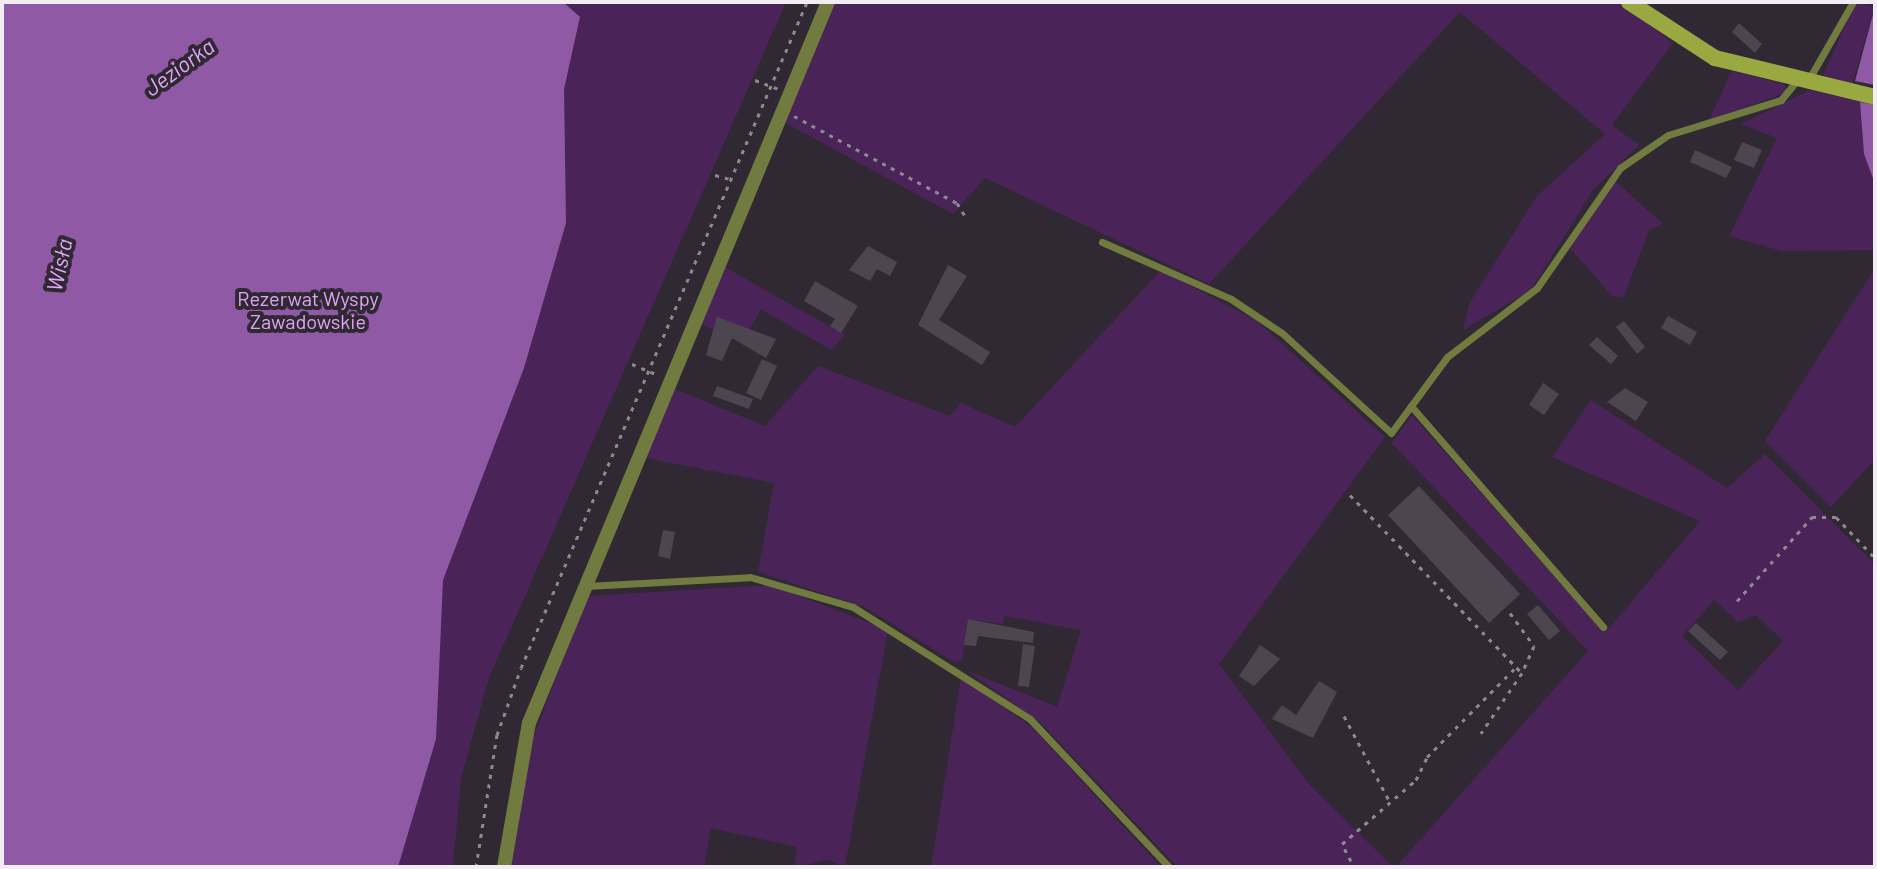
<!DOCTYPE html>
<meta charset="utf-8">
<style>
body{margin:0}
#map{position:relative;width:1877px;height:869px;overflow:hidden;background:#302933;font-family:Barlow,sans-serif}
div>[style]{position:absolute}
.green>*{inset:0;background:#4a2459}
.water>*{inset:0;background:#9059a5}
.building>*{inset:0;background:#4d4651}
.path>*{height:3px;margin-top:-1.5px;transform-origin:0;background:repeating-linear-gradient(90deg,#8e8991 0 4px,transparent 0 10px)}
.lane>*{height:7px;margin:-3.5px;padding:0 3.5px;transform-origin:3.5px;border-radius:3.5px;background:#727b3f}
.street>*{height:14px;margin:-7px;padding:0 7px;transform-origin:7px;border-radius:7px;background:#727b3f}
.secondary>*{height:16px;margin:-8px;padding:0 8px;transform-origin:8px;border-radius:8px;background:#99a841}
span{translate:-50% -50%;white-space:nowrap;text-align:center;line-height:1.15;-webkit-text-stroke:8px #302933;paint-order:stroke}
.park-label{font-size:20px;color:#e0a6f7}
.water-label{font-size:22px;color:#e3a9fa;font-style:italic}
.frame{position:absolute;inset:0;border:4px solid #f1edf3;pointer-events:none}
</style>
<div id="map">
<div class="green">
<i style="clip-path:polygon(2px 2px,786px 2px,489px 678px,461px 778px,453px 867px,2px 867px)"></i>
<i style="clip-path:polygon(835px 2px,1619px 2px,1673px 43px,1612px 125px,1639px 145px,1593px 190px,1531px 290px,1463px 330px,1470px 302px,1537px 196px,1605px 134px,1460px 12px,1209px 284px,985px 178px,953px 214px,784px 122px)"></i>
<i style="clip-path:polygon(1856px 2px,1875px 7px,1852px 84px,1823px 75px)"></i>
<i style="clip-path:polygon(1732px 71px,1785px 84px,1786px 93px,1709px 120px)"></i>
<i style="clip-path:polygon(1810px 90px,1860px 102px,1864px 154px,1875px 184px,1875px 250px,1782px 251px,1729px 236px,1777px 138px,1741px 124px)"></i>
<i style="clip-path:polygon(1615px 181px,1663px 224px,1649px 230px,1624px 297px,1612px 296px,1570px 248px)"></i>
<i style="clip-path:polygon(721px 265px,845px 335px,831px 350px,761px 309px,743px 342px,696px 322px)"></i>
<i style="clip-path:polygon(1875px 268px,1875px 459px,1831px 507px,1765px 441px)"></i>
<i style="clip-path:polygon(1161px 270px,1257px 321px,1385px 437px,1219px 664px,1308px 783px,1393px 867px,1177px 867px,1040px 722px,966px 670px,1057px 707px,1081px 630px,1004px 616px,1003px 624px,968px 619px,962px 660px,956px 663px,865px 607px,758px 572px,774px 483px,646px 458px,669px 387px,765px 426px,818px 366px,950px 416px,961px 403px,1015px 427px)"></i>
<i style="clip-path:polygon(evenodd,1591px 400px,1727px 488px,1765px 454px,1875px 565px,1875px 867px,1396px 867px,1588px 651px,1392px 443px,1412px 415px,1605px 633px,1700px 521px,1552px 457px,1591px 400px,1714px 600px,1738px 622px,1756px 615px,1783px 641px,1738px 690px,1682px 636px,1714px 600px)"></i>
<i style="clip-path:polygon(771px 585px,888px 630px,845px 867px,829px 860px,794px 867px,797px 847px,711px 828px,704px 867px,511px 867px,524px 762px,587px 596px)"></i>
<i style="clip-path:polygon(961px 678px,1032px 727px,1161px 867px,931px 867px)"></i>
</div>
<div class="water">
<i style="clip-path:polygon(2px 2px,563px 2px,580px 17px,564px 89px,566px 223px,524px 368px,443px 580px,436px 739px,398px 867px,2px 867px)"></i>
<i style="clip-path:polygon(1875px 7px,1875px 85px,1855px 81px)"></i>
<i style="clip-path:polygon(1860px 102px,1875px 105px,1875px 184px,1864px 154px)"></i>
</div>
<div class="building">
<i style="clip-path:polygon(1739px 23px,1762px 44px,1755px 53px,1732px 32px)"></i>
<i style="clip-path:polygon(1742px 142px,1762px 150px,1754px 168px,1734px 160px)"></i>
<i style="clip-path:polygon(1695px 150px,1732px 167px,1726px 178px,1690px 162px)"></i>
<i style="clip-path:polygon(868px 246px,897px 262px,890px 276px,877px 269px,870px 281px,849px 270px)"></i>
<i style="clip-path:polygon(948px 265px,967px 276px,939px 320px,990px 352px,982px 365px,918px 325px)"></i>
<i style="clip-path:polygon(815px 281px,858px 306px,841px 333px,830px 326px,835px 319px,804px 301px)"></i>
<i style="clip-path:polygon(1668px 316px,1697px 332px,1690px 345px,1661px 328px)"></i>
<i style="clip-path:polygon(717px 317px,776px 339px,766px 358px,732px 338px,722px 361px,706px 355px)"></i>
<i style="clip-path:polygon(1624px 321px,1645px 347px,1637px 354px,1616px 327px)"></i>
<i style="clip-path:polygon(1597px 337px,1618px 356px,1611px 364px,1589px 345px)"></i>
<i style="clip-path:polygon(762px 359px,777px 366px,761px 400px,746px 393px)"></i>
<i style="clip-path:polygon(1543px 383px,1559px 394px,1544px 415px,1529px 405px)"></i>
<i style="clip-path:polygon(717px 386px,753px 399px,749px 409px,713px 396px)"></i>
<i style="clip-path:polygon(1625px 388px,1648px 402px,1636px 421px,1607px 402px)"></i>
<i style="clip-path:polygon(1419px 486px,1520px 594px,1489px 623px,1388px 515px)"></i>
<i style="clip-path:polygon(663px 530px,675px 532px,670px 559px,658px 556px)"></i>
<i style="clip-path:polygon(1538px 605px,1560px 631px,1549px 640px,1527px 614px)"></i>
<i style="clip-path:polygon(968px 619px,1034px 632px,1033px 643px,978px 636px,976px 646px,964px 645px)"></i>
<i style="clip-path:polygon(1696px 623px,1728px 652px,1720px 660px,1688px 631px)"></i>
<i style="clip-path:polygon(1023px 644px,1035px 646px,1029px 687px,1018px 686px)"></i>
<i style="clip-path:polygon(1260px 645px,1280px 659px,1254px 686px,1239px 676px)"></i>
<i style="clip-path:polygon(1319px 681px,1337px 692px,1313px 738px,1272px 719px,1282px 705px,1296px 715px)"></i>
</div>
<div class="path">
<i style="left:755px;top:80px;width:25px;rotate:21deg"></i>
<i style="left:794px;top:116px;width:185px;rotate:28.1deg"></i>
<i style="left:957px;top:203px;width:15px;rotate:58deg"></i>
<i style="left:715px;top:175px;width:16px;rotate:15deg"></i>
<i style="left:632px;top:364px;width:28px;rotate:23deg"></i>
<i style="left:1350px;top:495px;width:248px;rotate:46deg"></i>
<i style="left:1522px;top:673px;width:73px;rotate:124.3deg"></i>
<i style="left:1737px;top:601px;width:113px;rotate:-48.2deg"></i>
<i style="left:1812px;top:517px;width:24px"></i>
<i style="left:1836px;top:517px;width:57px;rotate:46.4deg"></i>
<i style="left:1510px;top:613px;width:41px;rotate:54deg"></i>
<i style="left:1534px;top:646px;width:30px;rotate:114deg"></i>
<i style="left:1344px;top:716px;width:98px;rotate:61.9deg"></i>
<i style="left:1351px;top:861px;width:19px;rotate:-118deg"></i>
<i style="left:1342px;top:844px;width:98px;rotate:-40.9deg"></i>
<i style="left:1416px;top:780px;width:25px;rotate:-64deg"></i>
<i style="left:1427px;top:757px;width:127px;rotate:-45.3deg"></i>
<i style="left:476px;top:867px;width:134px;rotate:-81deg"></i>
<i style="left:497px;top:735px;width:71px;rotate:-70.3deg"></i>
<i style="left:521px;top:668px;width:725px;rotate:-66.76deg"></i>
</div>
<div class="lane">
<i style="left:1809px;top:79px;width:89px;rotate:-60.3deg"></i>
<i style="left:1102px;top:242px;width:141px;rotate:23.8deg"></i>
<i style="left:1231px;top:299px;width:61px;rotate:33.7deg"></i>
<i style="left:1282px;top:333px;width:148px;rotate:42.5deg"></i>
<i style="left:1391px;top:433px;width:94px;rotate:-53.6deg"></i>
<i style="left:1447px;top:357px;width:113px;rotate:-37.5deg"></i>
<i style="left:1537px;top:288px;width:146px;rotate:-55.3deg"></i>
<i style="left:1620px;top:168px;width:58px;rotate:-34.5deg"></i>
<i style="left:1668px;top:135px;width:118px;rotate:-17.2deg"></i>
<i style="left:1781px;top:100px;width:26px;rotate:-51deg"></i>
<i style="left:1411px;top:406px;width:293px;rotate:49deg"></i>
<i style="left:586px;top:586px;width:164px;rotate:-3.1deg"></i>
<i style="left:750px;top:577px;width:107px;rotate:16.2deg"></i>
<i style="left:853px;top:607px;width:209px;rotate:32.3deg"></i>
<i style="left:1030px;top:719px;width:203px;rotate:46.8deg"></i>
</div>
<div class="street">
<i style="left:504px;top:867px;width:146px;rotate:-80.2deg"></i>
<i style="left:529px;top:723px;width:781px;rotate:-67.48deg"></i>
</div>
<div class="secondary">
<i style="left:1629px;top:2px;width:103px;rotate:33.1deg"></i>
<i style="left:1715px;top:58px;width:165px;rotate:13.7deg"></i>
</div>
<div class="park-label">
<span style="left:308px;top:310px">Rezerwat Wyspy<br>Zawadowskie</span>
</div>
<div class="water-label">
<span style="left:179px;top:67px;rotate:-36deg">Jeziorka</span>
<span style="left:59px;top:265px;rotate:-78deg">Wisła</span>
</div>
<div class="frame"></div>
</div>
